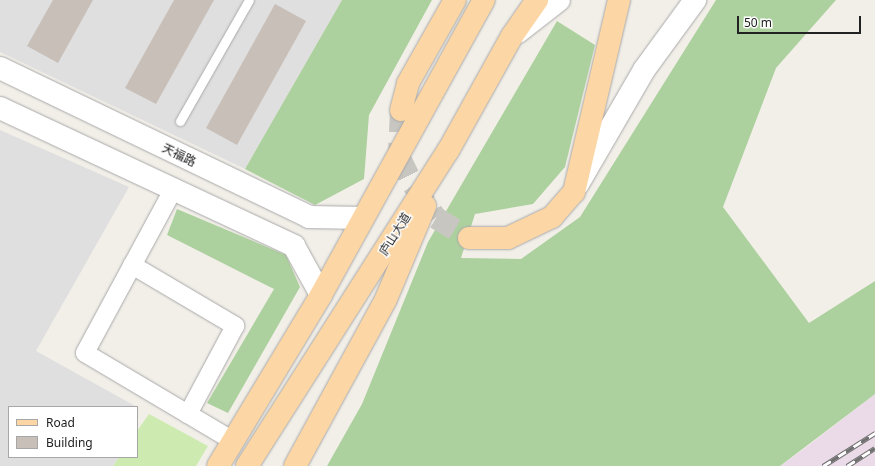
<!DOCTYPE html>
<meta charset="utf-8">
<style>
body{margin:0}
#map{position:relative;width:875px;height:466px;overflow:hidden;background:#f2efe9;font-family:"Noto Sans","Noto Sans SC",sans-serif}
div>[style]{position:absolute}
.residential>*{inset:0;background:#e0dfdf}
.industrial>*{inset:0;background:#ebdbe8}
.grass>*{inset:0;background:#cdebb0}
.forest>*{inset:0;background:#add19e}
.building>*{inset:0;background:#c7bfb8}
.primary-tunnel>*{height:22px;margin-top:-11px;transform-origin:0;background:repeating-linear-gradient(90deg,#c8c6c1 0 22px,transparent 0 33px)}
.roads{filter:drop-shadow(0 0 1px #a9a9a9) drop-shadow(0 0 1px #a9a9a9)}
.service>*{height:9px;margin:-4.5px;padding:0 4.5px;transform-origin:4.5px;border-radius:4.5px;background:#fff}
.minor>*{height:18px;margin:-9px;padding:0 9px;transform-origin:9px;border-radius:9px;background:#fff}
.tertiary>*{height:22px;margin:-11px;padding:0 11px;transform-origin:11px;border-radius:11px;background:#fff}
.primary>*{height:22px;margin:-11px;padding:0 11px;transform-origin:11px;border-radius:11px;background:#fcd6a4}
.rail>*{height:4.5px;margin-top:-2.25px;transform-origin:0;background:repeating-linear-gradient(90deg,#fff 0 9px,#707070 0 18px);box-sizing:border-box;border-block:1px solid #707070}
span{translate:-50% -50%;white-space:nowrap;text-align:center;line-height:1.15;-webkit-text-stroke:3px #fff;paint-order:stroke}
.street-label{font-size:12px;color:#222}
.legend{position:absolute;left:8px;top:406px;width:130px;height:52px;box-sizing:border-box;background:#fff;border:1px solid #a7a7a7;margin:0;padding:5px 7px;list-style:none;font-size:12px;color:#222}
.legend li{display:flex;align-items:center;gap:8px;height:20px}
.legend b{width:20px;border:1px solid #a7a7a7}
.scale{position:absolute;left:737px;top:16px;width:124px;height:18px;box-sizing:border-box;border:2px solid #222;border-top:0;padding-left:5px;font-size:12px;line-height:14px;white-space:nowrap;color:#222;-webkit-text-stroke:3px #fff;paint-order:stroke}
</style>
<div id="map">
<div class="residential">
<i style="clip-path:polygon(0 0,342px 0,245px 169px,0 52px)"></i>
<i style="clip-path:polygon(0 130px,129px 187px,36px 351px,137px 407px,9px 407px,9px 457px,119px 457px,113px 466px,0 466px)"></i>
</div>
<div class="industrial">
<i style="clip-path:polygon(875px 394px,875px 466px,780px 466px,805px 448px)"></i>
</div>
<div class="grass">
<i style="clip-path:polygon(149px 414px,208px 446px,196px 466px,113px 466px,119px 457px,137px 457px,137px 431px)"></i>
</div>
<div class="forest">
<i style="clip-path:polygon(342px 0,432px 0,369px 115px,364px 179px,315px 205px,245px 169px)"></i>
<i style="clip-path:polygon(716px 0,836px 0,776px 68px,723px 207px,809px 323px,875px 281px,875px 394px,780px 466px,327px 466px,362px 404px,428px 242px,557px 21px,595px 45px,565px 167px,533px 204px,475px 214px,461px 258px,521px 259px,580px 217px)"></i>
<i style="clip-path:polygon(177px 209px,286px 255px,300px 287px,228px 413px,207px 403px,274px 289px,167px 235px)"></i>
</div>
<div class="building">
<i style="clip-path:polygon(53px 0,93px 0,58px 63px,27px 46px)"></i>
<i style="clip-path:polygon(174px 0,214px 0,156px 104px,125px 88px)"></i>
<i style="clip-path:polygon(275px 4px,306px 21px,237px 145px,206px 128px)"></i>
</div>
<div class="primary-tunnel">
<i style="left:401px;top:110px;width:46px;rotate:92.5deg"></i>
<i style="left:399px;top:156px;width:32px;rotate:64deg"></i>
<i style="left:413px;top:185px;width:40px;rotate:55.1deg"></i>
<i style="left:436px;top:218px;width:39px;rotate:31deg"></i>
</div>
<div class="roads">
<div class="service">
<i style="left:180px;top:121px;width:139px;rotate:-60.3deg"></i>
</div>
<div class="minor">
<i style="left:173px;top:190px;width:185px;rotate:118.4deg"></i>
<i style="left:85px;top:353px;width:172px;rotate:30.7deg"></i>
<i style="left:132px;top:265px;width:120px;rotate:30.6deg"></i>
<i style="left:235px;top:326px;width:100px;rotate:118.1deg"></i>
</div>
<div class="tertiary">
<i style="left:518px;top:32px;width:52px;rotate:-38deg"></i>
<i style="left:0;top:68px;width:343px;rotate:25.7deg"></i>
<i style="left:309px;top:217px;width:54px;rotate:1.1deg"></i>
<i style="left:0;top:108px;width:325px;rotate:25.1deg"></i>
<i style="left:294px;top:246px;width:56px;rotate:61.1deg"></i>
<i style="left:578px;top:184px;width:132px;rotate:-59.9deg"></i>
<i style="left:644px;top:70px;width:87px;rotate:-53.9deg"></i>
</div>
<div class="primary">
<i style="left:401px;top:110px;width:28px;rotate:-75deg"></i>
<i style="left:408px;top:83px;width:95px;rotate:-60.5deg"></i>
<i style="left:469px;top:238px;width:39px"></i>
<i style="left:508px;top:238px;width:49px;rotate:-25.5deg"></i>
<i style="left:552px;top:217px;width:33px;rotate:-49deg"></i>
<i style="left:574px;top:192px;width:197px;rotate:-76.8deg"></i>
<i style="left:218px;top:466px;width:200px;rotate:-58.9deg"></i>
<i style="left:321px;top:295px;width:337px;rotate:-61.1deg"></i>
<i style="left:247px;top:466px;width:374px;rotate:-57.5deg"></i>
<i style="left:448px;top:151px;width:132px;rotate:-60.9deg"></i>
<i style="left:512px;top:36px;width:44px;rotate:-55.2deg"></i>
<i style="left:295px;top:466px;width:190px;rotate:-61.4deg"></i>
<i style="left:386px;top:299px;width:101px;rotate:-67.2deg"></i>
</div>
</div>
<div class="rail">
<i style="left:823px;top:466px;width:62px;rotate:-32.4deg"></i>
<i style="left:847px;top:466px;width:33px;rotate:-33deg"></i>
</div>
<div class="street-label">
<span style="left:179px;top:155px;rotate:26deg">天福路</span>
<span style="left:395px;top:234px;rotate:-58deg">庐山大道</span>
</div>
<ul class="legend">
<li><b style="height:5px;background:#fcd6a4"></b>Road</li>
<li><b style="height:11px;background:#c7bfb8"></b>Building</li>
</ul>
<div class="scale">50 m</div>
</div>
